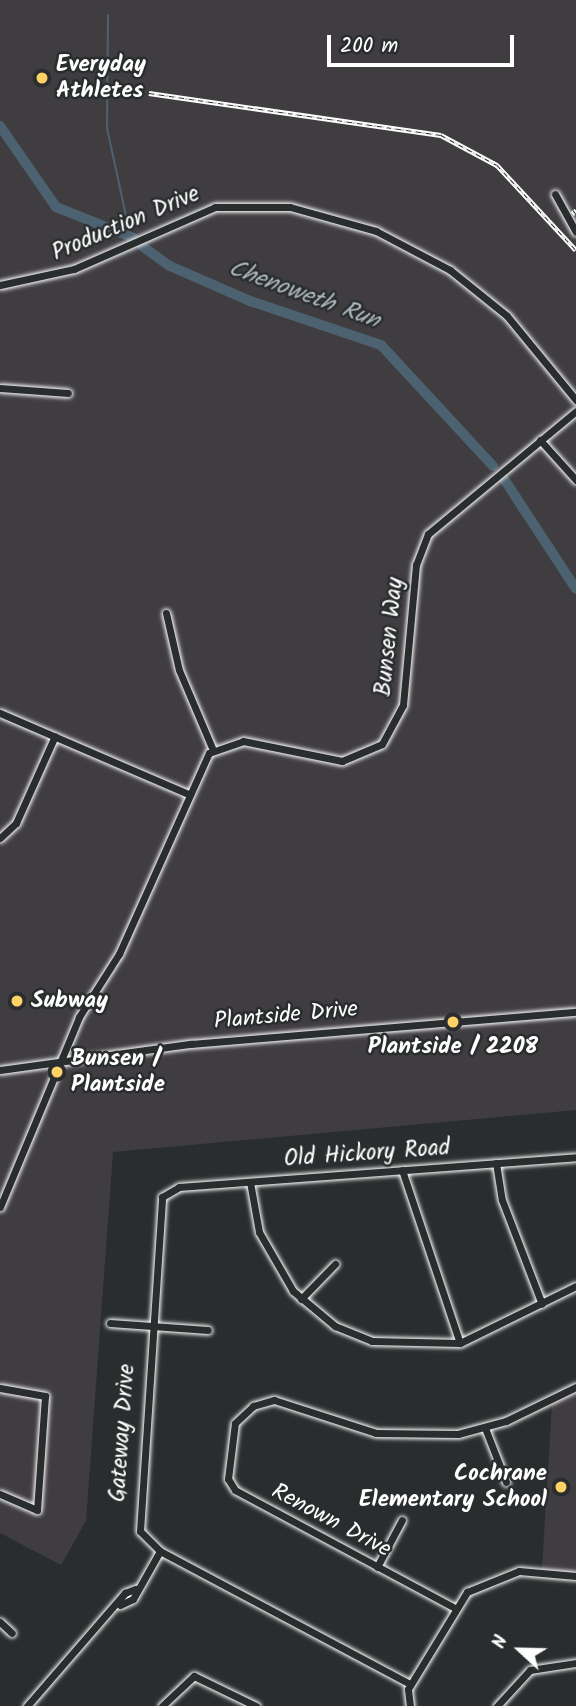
<!DOCTYPE html>
<style>
body{margin:0}
#map{position:relative;width:576px;height:1706px;overflow:hidden;background:#2a2d2e;font-family:Kalam,sans-serif}
div>[style]{position:absolute}
.built>*{inset:0;background:#403d41}
.stream>*{height:2px;margin:-1px;padding:0 1px;transform-origin:1px;border-radius:1px;background:#4c6270}
.river>*{height:10px;margin:-5px;padding:0 5px;transform-origin:5px;border-radius:5px;background:#4c6270}
.roads{filter:drop-shadow(0 0 2px #fff) drop-shadow(0 0 2px #fff)}
.minor>*{height:7px;margin:-3.5px;padding:0 3.5px;transform-origin:3.5px;border-radius:3.5px;background:#2a2d2e}
.rail>*{height:4.5px;margin-top:-2.25px;transform-origin:0;background:repeating-linear-gradient(90deg,#2a2d2e 0 5px,#fff 0 10px);box-sizing:border-box;border-block:2px solid #fff}
.dots>*{width:19px;height:19px;translate:-50% -50%;box-sizing:border-box;border:4px solid #2a2d2e;border-radius:50%}
span{translate:-50% -50%;white-space:nowrap;text-align:center;line-height:1.15;-webkit-text-stroke:5px #2a2d2e;paint-order:stroke}
.poi-label{font-size:23px;color:#fff;font-weight:700}
.left{translate:0 -50%;text-align:left}
.right{translate:-100% -50%;text-align:right}
.street-label{font-size:23px;color:#fff}
.water-label{font-size:24px;color:#aeb8bf;font-style:italic}
.north{position:absolute;left:485px;top:1615px;width:70px;height:70px;-webkit-text-stroke:5px #2a2d2e;paint-order:stroke;rotate:292deg;font-size:19px;font-weight:700;line-height:28px;text-align:center;color:#fff}
.north::after{content:'';display:block;margin:auto;width:24px;height:32px;background:#fff;clip-path:polygon(50% 0,100% 100%,50% 72%,0 100%)}
.scale{position:absolute;left:327px;top:35px;width:187px;height:32px;box-sizing:border-box;border:4px solid #fff;border-top:0;padding-left:9px;font-size:21px;line-height:24px;white-space:nowrap;color:#fff;-webkit-text-stroke:5px #2a2d2e;paint-order:stroke}
</style>
<div id="map">
<div class="built">
<i style="clip-path:polygon(0 0,576px 0,576px 1110px,113px 1152px,86px 1521px,61px 1565px,0 1533px)"></i>
<i style="clip-path:polygon(576px 1392px,576px 1573px,542px 1569px,552px 1405px)"></i>
</div>
<div class="stream">
<i style="left:108px;top:15px;width:113px;rotate:90.5deg"></i>
<i style="left:107px;top:128px;width:108px;rotate:77.8deg"></i>
</div>
<div class="river">
<i style="left:0;top:126px;width:98px;rotate:55.3deg"></i>
<i style="left:56px;top:207px;width:84px;rotate:21.7deg"></i>
<i style="left:142px;top:246px;width:34px;rotate:36deg"></i>
<i style="left:170px;top:266px;width:87px;rotate:23.6deg"></i>
<i style="left:250px;top:301px;width:138px;rotate:18.6deg"></i>
<i style="left:381px;top:345px;width:165px;rotate:47.2deg"></i>
<i style="left:504px;top:479px;width:131px;rotate:56.8deg"></i>
</div>
<div class="roads">
<div class="minor">
<i style="left:555px;top:194px;width:43px;rotate:61.1deg"></i>
<i style="left:0;top:285px;width:76px;rotate:-12.2deg"></i>
<i style="left:74px;top:269px;width:154px;rotate:-23.7deg"></i>
<i style="left:215px;top:207px;width:75px"></i>
<i style="left:290px;top:207px;width:89px;rotate:15.6deg"></i>
<i style="left:376px;top:231px;width:84px;rotate:27.8deg"></i>
<i style="left:450px;top:270px;width:73px;rotate:38.9deg"></i>
<i style="left:507px;top:316px;width:109px;rotate:50.6deg"></i>
<i style="left:0;top:388px;width:68px;rotate:4.2deg"></i>
<i style="left:540px;top:440px;width:54px;rotate:48deg"></i>
<i style="left:166px;top:613px;width:58px;rotate:77.2deg"></i>
<i style="left:179px;top:670px;width:87px;rotate:67deg"></i>
<i style="left:0;top:713px;width:205px;rotate:23.3deg"></i>
<i style="left:0;top:838px;width:22px;rotate:-43deg"></i>
<i style="left:16px;top:823px;width:95px;rotate:-65.9deg"></i>
<i style="left:0;top:1070px;width:193px;rotate:-7.8deg"></i>
<i style="left:191px;top:1044px;width:386px;rotate:-4.8deg"></i>
<i style="left:496px;top:1163px;width:37px;rotate:81deg"></i>
<i style="left:502px;top:1200px;width:111px;rotate:69deg"></i>
<i style="left:402px;top:1170px;width:182px;rotate:71.5deg"></i>
<i style="left:250px;top:1182px;width:51px;rotate:79.8deg"></i>
<i style="left:259px;top:1232px;width:68px;rotate:60deg"></i>
<i style="left:293px;top:1291px;width:55px;rotate:39.8deg"></i>
<i style="left:335px;top:1326px;width:40px;rotate:22deg"></i>
<i style="left:372px;top:1341px;width:88px;rotate:1.3deg"></i>
<i style="left:460px;top:1343px;width:129px;rotate:-26.2deg"></i>
<i style="left:0;top:1207px;width:206px;rotate:-67.4deg"></i>
<i style="left:79px;top:1017px;width:75px;rotate:-57.6deg"></i>
<i style="left:119px;top:954px;width:220px;rotate:-65.9deg"></i>
<i style="left:209px;top:753px;width:36px;rotate:-19deg"></i>
<i style="left:243px;top:741px;width:101px;rotate:11.4deg"></i>
<i style="left:342px;top:761px;width:43px;rotate:-23deg"></i>
<i style="left:382px;top:744px;width:44px;rotate:-61.7deg"></i>
<i style="left:403px;top:705px;width:141px;rotate:-84.7deg"></i>
<i style="left:416px;top:565px;width:33px;rotate:-69deg"></i>
<i style="left:428px;top:534px;width:192px;rotate:-39.7deg"></i>
<i style="left:301px;top:1299px;width:49px;rotate:-45.8deg"></i>
<i style="left:110px;top:1323px;width:98px;rotate:4.1deg"></i>
<i style="left:0;top:1388px;width:46px;rotate:10.1deg"></i>
<i style="left:45px;top:1396px;width:114px;rotate:94deg"></i>
<i style="left:37px;top:1510px;width:40px;rotate:-156.6deg"></i>
<i style="left:485px;top:1428px;width:58px;rotate:68.7deg"></i>
<i style="left:377px;top:1567px;width:53px;rotate:-62deg"></i>
<i style="left:120px;top:1605px;width:14px;rotate:-25deg"></i>
<i style="left:133px;top:1599px;width:55px;rotate:-60.6deg"></i>
<i style="left:453px;top:1607px;width:247px;rotate:-151.8deg"></i>
<i style="left:235px;top:1490px;width:13px;rotate:-122deg"></i>
<i style="left:228px;top:1479px;width:56px;rotate:-82.9deg"></i>
<i style="left:235px;top:1423px;width:25px;rotate:-43deg"></i>
<i style="left:253px;top:1406px;width:22px;rotate:-16deg"></i>
<i style="left:274px;top:1400px;width:107px;rotate:17.9deg"></i>
<i style="left:376px;top:1433px;width:82px;rotate:0.7deg"></i>
<i style="left:458px;top:1434px;width:50px;rotate:-15.2deg"></i>
<i style="left:506px;top:1421px;width:78px;rotate:-25.9deg"></i>
<i style="left:0;top:1622px;width:16px;rotate:43deg"></i>
<i style="left:410px;top:1684px;width:283px;rotate:-152deg"></i>
<i style="left:160px;top:1551px;width:28px;rotate:-135deg"></i>
<i style="left:140px;top:1531px;width:335px;rotate:-86.2deg"></i>
<i style="left:162px;top:1197px;width:20px;rotate:-30deg"></i>
<i style="left:179px;top:1187px;width:398px;rotate:-4.3deg"></i>
<i style="left:27px;top:1706px;width:150px;rotate:-49.1deg"></i>
<i style="left:125px;top:1593px;width:11px;rotate:-22deg"></i>
<i style="left:162px;top:1706px;width:44px;rotate:-43.2deg"></i>
<i style="left:194px;top:1676px;width:69px;rotate:25.8deg"></i>
<i style="left:410px;top:1706px;width:17px;rotate:-97deg"></i>
<i style="left:408px;top:1689px;width:114px;rotate:-58.7deg"></i>
<i style="left:467px;top:1592px;width:56px;rotate:-22deg"></i>
<i style="left:519px;top:1571px;width:57px;rotate:5deg"></i>
<i style="left:497px;top:1706px;width:49px;rotate:-47.5deg"></i>
<i style="left:530px;top:1670px;width:47px;rotate:-8.7deg"></i>
</div>
</div>
<div class="rail">
<i style="left:149px;top:93px;width:295px;rotate:8.2deg"></i>
<i style="left:441px;top:135px;width:64px;rotate:28.2deg"></i>
<i style="left:497px;top:165px;width:116px;rotate:47.1deg"></i>
<i style="left:573px;top:210px;width:5px;rotate:53deg"></i>
</div>
<div class="dots">
<i style="left:42px;top:78px;background:#ffd166"></i>
<i style="left:17px;top:1001px;background:#ffd166"></i>
<i style="left:453px;top:1022px;background:#ffd166"></i>
<i style="left:57px;top:1072px;background:#ffd166"></i>
<i style="left:561px;top:1487px;background:#ffd166"></i>
</div>
<div class="poi-label">
<span class="left" style="left:56px;top:78px">Everyday<br>Athletes</span>
<span class="left" style="left:31px;top:1001px">Subway</span>
<span style="left:453px;top:1047px">Plantside / 2208</span>
<span class="left" style="left:71px;top:1072px">Bunsen /<br>Plantside</span>
<span class="right" style="left:547px;top:1487px">Cochrane<br>Elementary School</span>
</div>
<div class="street-label">
<span style="left:126px;top:224px;rotate:-23deg">Production Drive</span>
<span style="left:390px;top:637px;rotate:-84deg">Bunsen Way</span>
<span style="left:286px;top:1016px;rotate:-5deg">Plantside Drive</span>
<span style="left:367px;top:1154px;rotate:-4deg">Old Hickory Road</span>
<span style="left:123px;top:1433px;rotate:-86deg">Gateway Drive</span>
<span style="left:331px;top:1521px;rotate:28deg">Renown Drive</span>
</div>
<div class="water-label">
<span style="left:304px;top:295px;rotate:20deg">Chenoweth Run</span>
</div>
<div class="north">N</div>
<div class="scale">200 m</div>
</div>
